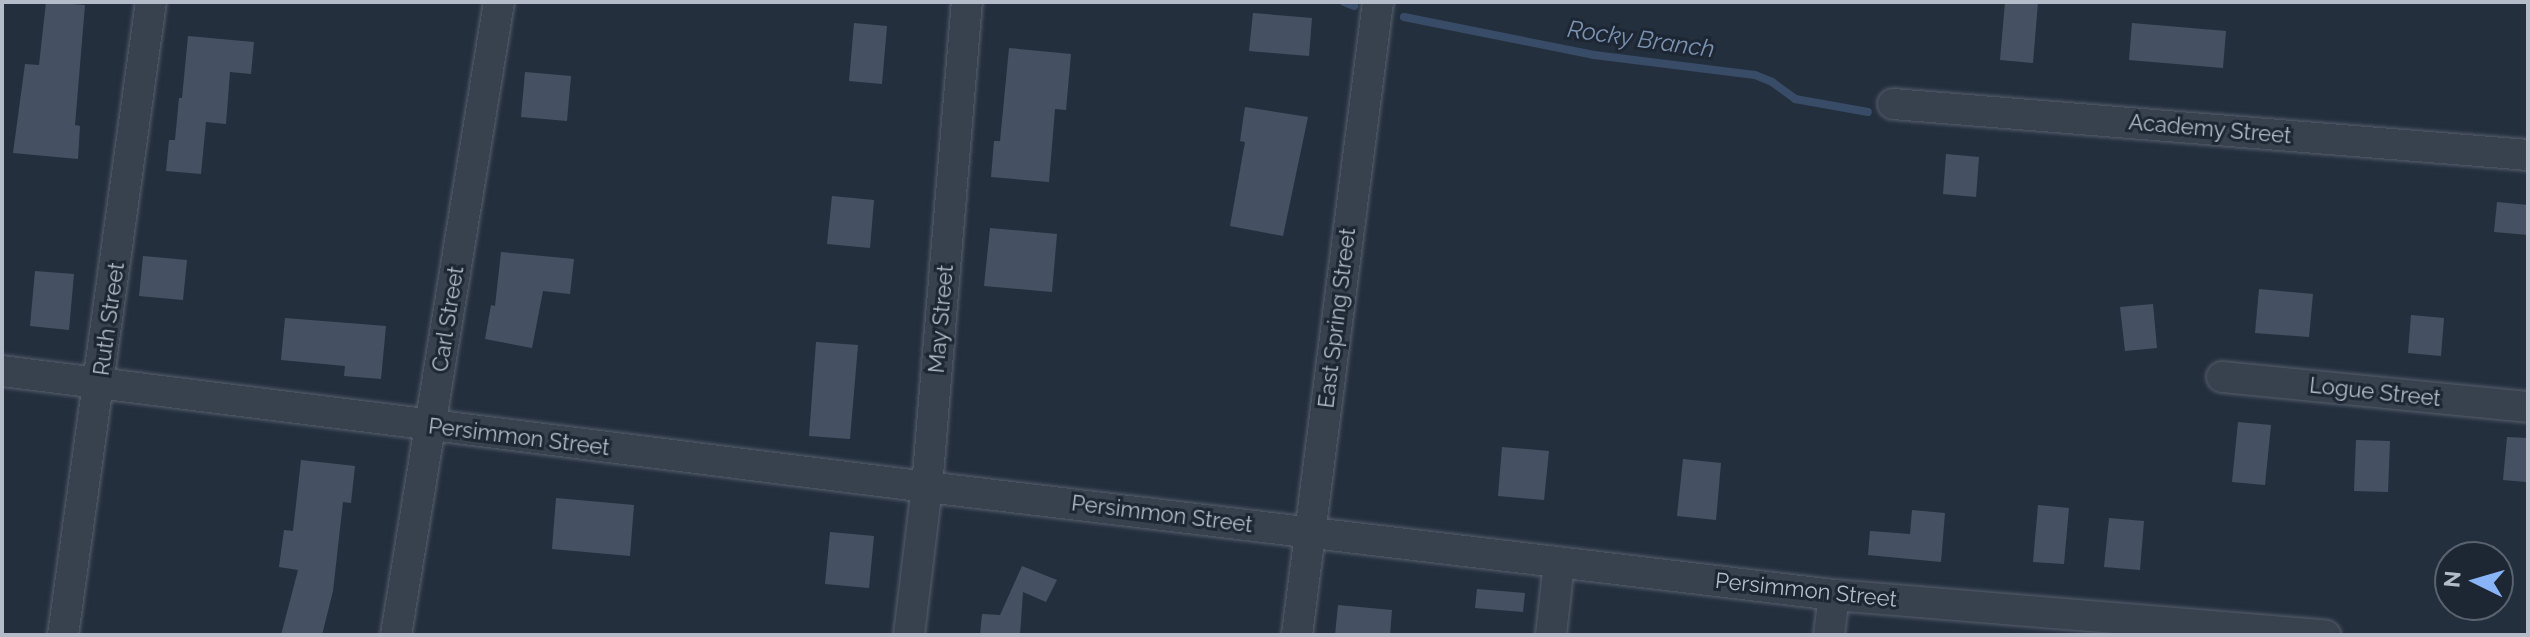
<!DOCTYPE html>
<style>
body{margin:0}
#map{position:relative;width:2530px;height:637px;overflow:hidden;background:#242f3e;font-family:Raleway,sans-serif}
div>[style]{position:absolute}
.stream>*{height:8px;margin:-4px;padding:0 4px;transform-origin:4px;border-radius:4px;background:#394c67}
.building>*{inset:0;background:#455162}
.roads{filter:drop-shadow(0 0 2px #565f6c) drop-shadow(0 0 2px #565f6c)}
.minor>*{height:30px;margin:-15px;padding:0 15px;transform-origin:15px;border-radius:15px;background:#38414e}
span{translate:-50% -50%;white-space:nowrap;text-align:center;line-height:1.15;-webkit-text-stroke:6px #1d2633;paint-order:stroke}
.street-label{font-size:22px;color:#b4bcc9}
.water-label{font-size:24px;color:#7c92b1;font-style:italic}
.frame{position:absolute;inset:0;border:4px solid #b4bcc9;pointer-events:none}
.north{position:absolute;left:2434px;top:541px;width:80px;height:80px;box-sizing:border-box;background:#1d2633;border:2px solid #59626f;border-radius:50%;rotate:275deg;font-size:22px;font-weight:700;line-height:32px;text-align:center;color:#b4bcc9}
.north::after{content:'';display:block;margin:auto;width:28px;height:36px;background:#8ab4f8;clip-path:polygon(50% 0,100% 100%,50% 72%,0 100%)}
</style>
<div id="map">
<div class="stream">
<i style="left:1344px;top:2px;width:11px;rotate:22deg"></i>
<i style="left:1404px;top:17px;width:194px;rotate:11.3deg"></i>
<i style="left:1594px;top:55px;width:162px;rotate:7.1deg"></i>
<i style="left:1755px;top:75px;width:18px;rotate:22deg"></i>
<i style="left:1772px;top:82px;width:29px;rotate:36deg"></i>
<i style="left:1795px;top:99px;width:74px;rotate:10.1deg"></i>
</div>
<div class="building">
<i style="clip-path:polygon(46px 2px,85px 5px,75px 125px,80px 126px,78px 159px,13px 153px,25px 64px,39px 65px)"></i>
<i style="clip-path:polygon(2005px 2px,2038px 2px,2033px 63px,2000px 60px)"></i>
<i style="clip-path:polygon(1253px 13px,1312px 18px,1309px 56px,1249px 51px)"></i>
<i style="clip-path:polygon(854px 23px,887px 26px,882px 84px,849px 81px)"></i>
<i style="clip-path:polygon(2132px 23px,2226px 31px,2223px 68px,2129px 60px)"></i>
<i style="clip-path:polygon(188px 36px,254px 42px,251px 74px,230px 72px,226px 124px,206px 122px,201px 174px,166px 171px,169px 140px,175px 140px,179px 98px,182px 98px)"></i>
<i style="clip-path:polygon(1009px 48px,1071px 54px,1066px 110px,1055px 109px,1049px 182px,991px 177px,994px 141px,1000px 141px)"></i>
<i style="clip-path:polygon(525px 72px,571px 76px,567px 121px,521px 117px)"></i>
<i style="clip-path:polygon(1245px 107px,1308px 117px,1283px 236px,1230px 226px,1245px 142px,1240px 141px)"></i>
<i style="clip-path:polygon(1946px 154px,1979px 157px,1976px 197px,1943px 194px)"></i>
<i style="clip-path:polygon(832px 196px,874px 200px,870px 248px,827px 244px)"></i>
<i style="clip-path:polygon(2497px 202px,2528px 205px,2528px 235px,2494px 232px)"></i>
<i style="clip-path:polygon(990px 228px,1057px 234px,1052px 292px,984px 286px)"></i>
<i style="clip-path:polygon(501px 252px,574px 259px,570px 294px,543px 291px,532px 348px,485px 339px,491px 305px,495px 306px)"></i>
<i style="clip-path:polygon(143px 256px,187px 260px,183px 300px,139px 296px)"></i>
<i style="clip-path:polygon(35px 271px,74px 274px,69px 330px,30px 326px)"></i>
<i style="clip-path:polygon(2259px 289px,2313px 294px,2309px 337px,2255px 333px)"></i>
<i style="clip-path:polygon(2153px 304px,2157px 348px,2125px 351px,2120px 307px)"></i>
<i style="clip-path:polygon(2411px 315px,2444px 318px,2441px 356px,2408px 353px)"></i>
<i style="clip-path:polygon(285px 318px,386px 326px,381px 379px,344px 376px,345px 366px,281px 360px)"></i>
<i style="clip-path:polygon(816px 342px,858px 345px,850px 439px,809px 436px)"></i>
<i style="clip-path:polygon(2238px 422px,2271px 425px,2265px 485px,2232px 482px)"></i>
<i style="clip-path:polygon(2507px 437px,2528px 438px,2526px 482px,2503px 480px)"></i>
<i style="clip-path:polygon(2356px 440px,2390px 441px,2388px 492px,2354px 491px)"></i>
<i style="clip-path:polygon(1502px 447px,1549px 451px,1544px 500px,1498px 496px)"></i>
<i style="clip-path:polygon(1683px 459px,1721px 463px,1716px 520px,1677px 516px)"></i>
<i style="clip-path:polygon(301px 460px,355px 466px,351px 503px,343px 502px,333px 591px,322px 635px,281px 635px,298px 570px,279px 567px,284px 530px,293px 531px)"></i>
<i style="clip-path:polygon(556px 498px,634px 505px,630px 556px,552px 549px)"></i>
<i style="clip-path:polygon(2038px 505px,2069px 508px,2064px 564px,2033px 562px)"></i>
<i style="clip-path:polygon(1912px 510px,1945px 513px,1941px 562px,1868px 555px,1870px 531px,1910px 534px)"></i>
<i style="clip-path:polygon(2109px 518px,2144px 521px,2140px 570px,2104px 567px)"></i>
<i style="clip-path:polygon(830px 532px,874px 536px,869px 588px,825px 584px)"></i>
<i style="clip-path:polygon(1022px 566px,1057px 580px,1046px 602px,1023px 592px,1020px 635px,980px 635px,982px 614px,1000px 615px)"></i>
<i style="clip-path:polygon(1477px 589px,1525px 593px,1523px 612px,1475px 608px)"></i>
<i style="clip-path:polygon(1338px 605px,1392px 610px,1390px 635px,1335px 635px)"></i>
</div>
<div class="roads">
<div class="minor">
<i style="left:1893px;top:104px;width:637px;rotate:4.59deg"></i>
<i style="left:2px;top:371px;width:932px;rotate:7.15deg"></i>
<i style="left:927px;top:487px;width:913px;rotate:6.79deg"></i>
<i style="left:1834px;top:595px;width:493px;rotate:4.7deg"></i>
<i style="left:2222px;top:377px;width:307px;rotate:5.6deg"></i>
<i style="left:63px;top:635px;width:639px;rotate:-82.09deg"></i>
<i style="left:396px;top:635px;width:641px;rotate:-80.76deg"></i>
<i style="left:909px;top:635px;width:149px;rotate:-83.1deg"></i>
<i style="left:927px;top:487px;width:487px;rotate:-85.3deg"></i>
<i style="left:1297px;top:635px;width:638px;rotate:-82.71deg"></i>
<i style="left:1551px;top:635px;width:73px;rotate:-83.7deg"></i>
<i style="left:1829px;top:635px;width:40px;rotate:-82.9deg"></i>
</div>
</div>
<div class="street-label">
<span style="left:2210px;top:129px;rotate:5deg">Academy Street</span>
<span style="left:1337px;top:318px;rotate:-83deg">East Spring Street</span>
<span style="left:109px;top:319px;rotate:-82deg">Ruth Street</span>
<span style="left:448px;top:319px;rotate:-81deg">Carl Street</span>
<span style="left:941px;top:319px;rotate:-85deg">May Street</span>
<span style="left:2375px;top:392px;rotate:6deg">Logue Street</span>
<span style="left:519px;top:437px;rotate:7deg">Persimmon Street</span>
<span style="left:1162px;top:514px;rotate:7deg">Persimmon Street</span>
<span style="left:1806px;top:590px;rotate:6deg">Persimmon Street</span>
</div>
<div class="water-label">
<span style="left:1641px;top:39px;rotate:8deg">Rocky Branch</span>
</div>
<div class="frame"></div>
<div class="north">N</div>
</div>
